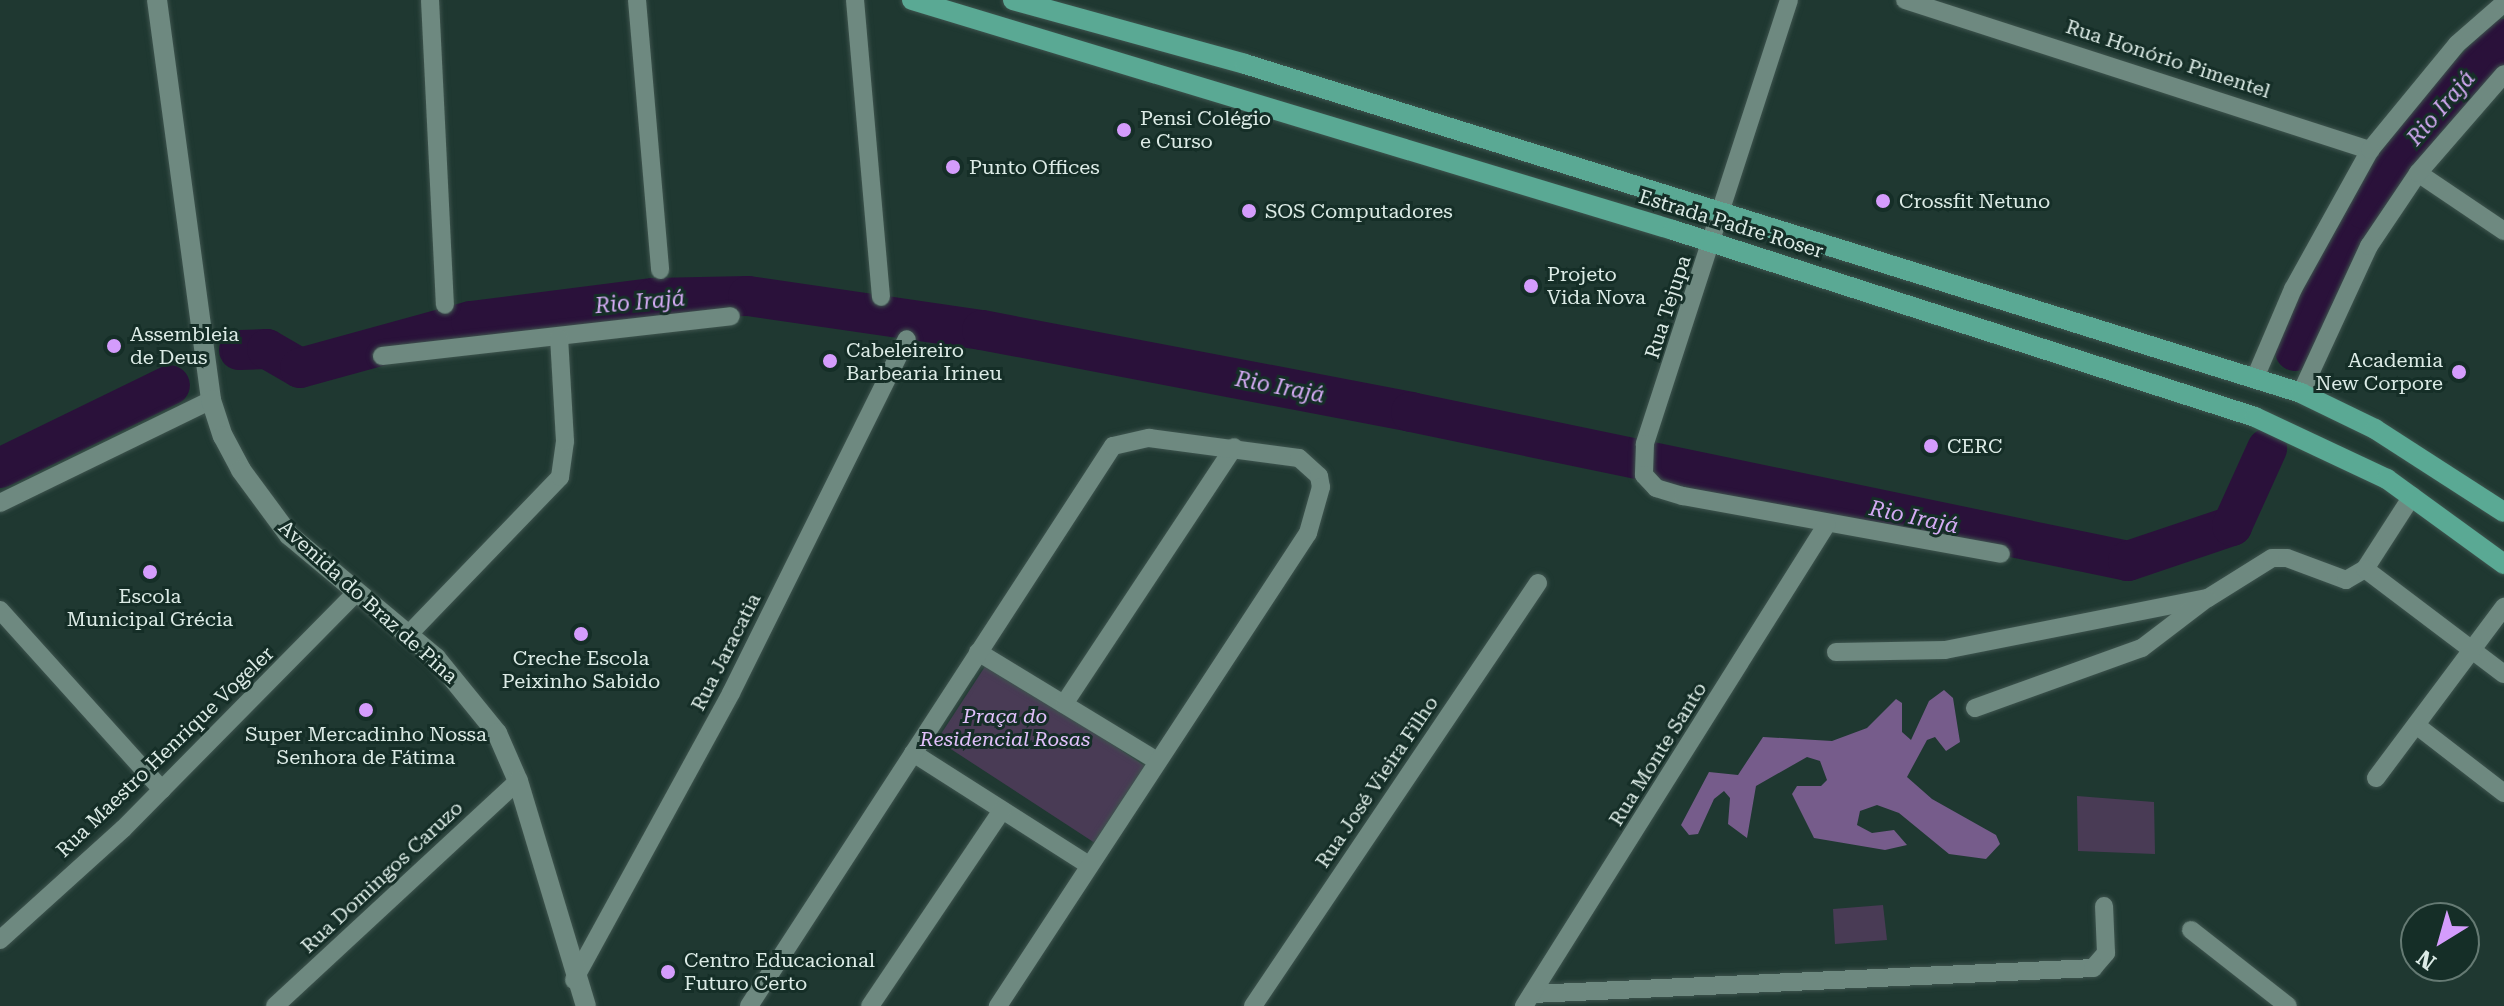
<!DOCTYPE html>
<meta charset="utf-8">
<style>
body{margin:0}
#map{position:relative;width:2504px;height:1006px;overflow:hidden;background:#1f3831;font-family:"Roboto Serif",serif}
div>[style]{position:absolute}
.green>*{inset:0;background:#493b55}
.forest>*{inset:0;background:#765c8b}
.river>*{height:40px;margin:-20px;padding:0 20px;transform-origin:20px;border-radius:20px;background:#2a113a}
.roads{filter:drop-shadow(0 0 2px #3e544e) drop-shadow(0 0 2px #3e544e)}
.minor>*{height:18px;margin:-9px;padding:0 9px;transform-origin:9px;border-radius:9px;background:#6e8980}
.tertiary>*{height:20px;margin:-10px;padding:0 10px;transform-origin:10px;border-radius:10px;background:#6e8980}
.primary>*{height:20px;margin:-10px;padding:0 10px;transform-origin:10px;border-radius:10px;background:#5aa994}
.dots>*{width:22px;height:22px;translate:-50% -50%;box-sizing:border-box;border:4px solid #152e27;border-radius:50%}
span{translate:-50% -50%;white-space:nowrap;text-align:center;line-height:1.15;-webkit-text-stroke:6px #152e27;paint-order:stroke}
.street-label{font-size:20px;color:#dcebe6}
.poi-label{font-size:20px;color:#dcebe6}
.left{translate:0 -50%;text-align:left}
.right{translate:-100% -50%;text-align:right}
.park-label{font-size:20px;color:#e1c0fb;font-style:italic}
.water-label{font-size:22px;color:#d4abf4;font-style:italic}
.north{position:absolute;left:2400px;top:902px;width:80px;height:80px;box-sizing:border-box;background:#152e27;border:2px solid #657a73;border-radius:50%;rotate:217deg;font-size:22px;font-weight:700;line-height:32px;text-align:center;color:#dcebe6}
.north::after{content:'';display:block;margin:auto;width:28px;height:36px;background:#d49cfc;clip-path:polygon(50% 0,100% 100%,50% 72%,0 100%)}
</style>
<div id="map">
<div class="green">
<i style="clip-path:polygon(988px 662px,1148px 768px,1098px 845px,937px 740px)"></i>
<i style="clip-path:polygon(2077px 796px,2154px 802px,2155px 854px,2078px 851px)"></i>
<i style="clip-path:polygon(1883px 905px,1887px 940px,1835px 944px,1833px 909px)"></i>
</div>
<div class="forest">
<i style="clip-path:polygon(1944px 690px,1953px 698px,1960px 742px,1946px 751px,1935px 737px,1927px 740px,1907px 777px,1932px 799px,1996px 835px,2000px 844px,1986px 859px,1949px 854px,1899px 813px,1877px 805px,1860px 811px,1857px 825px,1872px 833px,1894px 830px,1907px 845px,1885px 850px,1814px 838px,1792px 794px,1797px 786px,1821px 786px,1827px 780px,1820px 761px,1807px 757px,1756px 786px,1747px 838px,1728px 824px,1730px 798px,1724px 791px,1714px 799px,1698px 834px,1689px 835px,1681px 825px,1709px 772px,1738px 775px,1763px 737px,1832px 741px,1867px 728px,1896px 699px,1902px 703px,1902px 732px,1911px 740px,1929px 701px)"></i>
</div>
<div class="river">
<i style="left:239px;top:350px;width:28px;rotate:-2deg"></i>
<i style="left:267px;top:349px;width:38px;rotate:30deg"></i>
<i style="left:300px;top:368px;width:177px;rotate:-15.4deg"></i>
<i style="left:471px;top:321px;width:184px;rotate:-7.2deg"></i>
<i style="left:654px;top:298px;width:94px;rotate:-1.2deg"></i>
<i style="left:748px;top:296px;width:236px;rotate:8.3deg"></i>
<i style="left:982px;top:330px;width:437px;rotate:10.8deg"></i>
<i style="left:1411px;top:412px;width:732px;rotate:11.74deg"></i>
<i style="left:2128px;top:561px;width:110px;rotate:-18.6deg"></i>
<i style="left:2232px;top:526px;width:85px;rotate:-65.6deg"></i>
<i style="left:2295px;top:351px;width:158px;rotate:-64.1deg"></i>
<i style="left:2364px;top:209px;width:105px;rotate:-55.9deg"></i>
<i style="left:2423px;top:122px;width:116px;rotate:-45.7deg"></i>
<i style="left:0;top:468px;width:189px;rotate:-26deg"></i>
</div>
<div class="roads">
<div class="minor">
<i style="left:430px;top:0;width:305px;rotate:87.2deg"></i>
<i style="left:637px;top:0;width:271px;rotate:85.1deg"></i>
<i style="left:855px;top:0;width:298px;rotate:85deg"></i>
<i style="left:1789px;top:0;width:467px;rotate:108deg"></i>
<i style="left:1645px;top:444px;width:31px;rotate:92deg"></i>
<i style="left:1644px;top:475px;width:18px;rotate:47deg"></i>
<i style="left:1656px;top:488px;width:28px;rotate:17deg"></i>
<i style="left:1683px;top:496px;width:323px;rotate:10.3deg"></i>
<i style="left:1905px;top:0;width:489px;rotate:17.9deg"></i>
<i style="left:2418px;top:173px;width:104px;rotate:34deg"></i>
<i style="left:382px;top:356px;width:351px;rotate:-6.5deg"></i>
<i style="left:2255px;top:378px;width:97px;rotate:-66.9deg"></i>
<i style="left:2293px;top:289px;width:159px;rotate:-61deg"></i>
<i style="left:2370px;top:150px;width:137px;rotate:-50.6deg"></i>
<i style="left:2457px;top:44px;width:62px;rotate:-41.1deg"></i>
<i style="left:2301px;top:393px;width:162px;rotate:-65.2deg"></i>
<i style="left:2369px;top:246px;width:88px;rotate:-56.1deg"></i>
<i style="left:2418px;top:173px;width:131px;rotate:-49deg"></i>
<i style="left:0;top:503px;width:235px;rotate:-26deg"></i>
<i style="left:2365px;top:569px;width:87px;rotate:-57.2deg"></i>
<i style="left:0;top:610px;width:242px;rotate:48deg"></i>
<i style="left:409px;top:634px;width:218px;rotate:-46.1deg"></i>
<i style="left:560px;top:477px;width:36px;rotate:-82deg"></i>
<i style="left:565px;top:441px;width:103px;rotate:-93.3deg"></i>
<i style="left:978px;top:652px;width:210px;rotate:31.3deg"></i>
<i style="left:1836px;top:652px;width:109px;rotate:-1.1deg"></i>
<i style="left:1945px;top:650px;width:268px;rotate:-11.2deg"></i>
<i style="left:2208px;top:598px;width:75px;rotate:-32deg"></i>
<i style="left:2272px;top:558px;width:15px"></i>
<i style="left:2287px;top:558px;width:63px;rotate:20.4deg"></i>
<i style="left:2346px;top:580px;width:22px;rotate:-30deg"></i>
<i style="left:2365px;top:569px;width:174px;rotate:37.1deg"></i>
<i style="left:1064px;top:704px;width:308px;rotate:-56.5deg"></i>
<i style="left:1975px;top:708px;width:177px;rotate:-19.8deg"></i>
<i style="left:2142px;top:648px;width:81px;rotate:-37.4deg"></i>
<i style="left:2416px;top:725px;width:111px;rotate:37.7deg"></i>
<i style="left:913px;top:753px;width:209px;rotate:32.5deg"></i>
<i style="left:2376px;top:778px;width:214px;rotate:-53.2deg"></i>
<i style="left:2191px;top:930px;width:123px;rotate:38.1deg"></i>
<i style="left:0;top:940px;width:166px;rotate:-42.1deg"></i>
<i style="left:123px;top:829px;width:333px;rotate:-45.4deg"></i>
<i style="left:574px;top:980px;width:327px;rotate:-61.3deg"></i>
<i style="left:731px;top:693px;width:395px;rotate:-63.6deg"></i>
<i style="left:1532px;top:994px;width:562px;rotate:-2.65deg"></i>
<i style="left:2093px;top:968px;width:20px;rotate:-49deg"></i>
<i style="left:2106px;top:953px;width:47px;rotate:-92.4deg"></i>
<i style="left:275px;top:1006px;width:331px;rotate:-42.8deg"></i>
<i style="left:749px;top:1006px;width:668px;rotate:-56.98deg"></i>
<i style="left:1113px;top:446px;width:37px;rotate:-13deg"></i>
<i style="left:1149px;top:438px;width:151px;rotate:7.6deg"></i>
<i style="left:1299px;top:458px;width:27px;rotate:42deg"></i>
<i style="left:1319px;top:476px;width:11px;rotate:80deg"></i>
<i style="left:1321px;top:487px;width:48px;rotate:105.8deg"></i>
<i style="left:1308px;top:533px;width:566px;rotate:123.24deg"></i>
<i style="left:870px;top:1006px;width:236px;rotate:-56deg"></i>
<i style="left:1253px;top:1006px;width:510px;rotate:-56.03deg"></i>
<i style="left:1524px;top:1006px;width:569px;rotate:-57.85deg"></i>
</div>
<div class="tertiary">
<i style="left:157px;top:0;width:404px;rotate:82.3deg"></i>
<i style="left:211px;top:400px;width:38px;rotate:72deg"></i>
<i style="left:223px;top:436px;width:38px;rotate:62deg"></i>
<i style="left:241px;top:470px;width:81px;rotate:53.6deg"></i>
<i style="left:289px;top:535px;width:192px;rotate:39.9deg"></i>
<i style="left:436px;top:658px;width:97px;rotate:50.9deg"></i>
<i style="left:497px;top:733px;width:52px;rotate:66.4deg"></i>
<i style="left:518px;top:781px;width:235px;rotate:73.2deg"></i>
</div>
<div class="primary">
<i style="left:912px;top:0;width:795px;rotate:16.82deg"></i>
<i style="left:1673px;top:230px;width:611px;rotate:17.81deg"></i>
<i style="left:2255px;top:417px;width:146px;rotate:25.2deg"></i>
<i style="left:2387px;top:479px;width:145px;rotate:36deg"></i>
<i style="left:1013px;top:0;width:241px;rotate:15.4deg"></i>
<i style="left:1245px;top:64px;width:1106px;rotate:17.3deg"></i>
<i style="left:2301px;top:393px;width:82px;rotate:25.9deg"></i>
<i style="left:2375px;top:429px;width:153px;rotate:32.8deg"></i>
</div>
</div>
<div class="dots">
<i style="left:1124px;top:130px;background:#d49cfc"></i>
<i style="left:953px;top:167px;background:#d49cfc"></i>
<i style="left:1883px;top:201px;background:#d49cfc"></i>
<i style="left:1249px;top:211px;background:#d49cfc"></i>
<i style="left:1531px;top:286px;background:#d49cfc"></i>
<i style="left:114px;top:346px;background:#d49cfc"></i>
<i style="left:830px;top:361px;background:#d49cfc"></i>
<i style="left:2459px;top:372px;background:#d49cfc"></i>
<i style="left:1931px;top:446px;background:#d49cfc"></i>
<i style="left:150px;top:572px;background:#d49cfc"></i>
<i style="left:581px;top:634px;background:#d49cfc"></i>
<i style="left:366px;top:710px;background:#d49cfc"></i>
<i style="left:668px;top:972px;background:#d49cfc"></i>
</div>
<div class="street-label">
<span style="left:2168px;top:59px;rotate:18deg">Rua Honório Pimentel</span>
<span style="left:1731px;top:224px;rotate:17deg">Estrada Padre Roser</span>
<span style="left:1668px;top:307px;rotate:-72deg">Rua Tejupa</span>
<span style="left:368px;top:602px;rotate:42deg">Avenida do Braz de Pina</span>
<span style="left:726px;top:652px;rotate:-63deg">Rua Jaracatia</span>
<span style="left:165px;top:752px;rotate:-44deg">Rua Maestro Henrique Vogeler</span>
<span style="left:1658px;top:754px;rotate:-58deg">Rua Monte Santo</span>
<span style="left:1377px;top:782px;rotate:-56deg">Rua José Vieira Filho</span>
<span style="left:382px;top:877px;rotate:-43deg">Rua Domingos Caruzo</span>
</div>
<div class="poi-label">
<span class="left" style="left:1140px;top:130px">Pensi Colégio<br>e Curso</span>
<span class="left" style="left:969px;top:167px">Punto Offices</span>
<span class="left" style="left:1899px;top:201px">Crossfit Netuno</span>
<span class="left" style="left:1265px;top:211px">SOS Computadores</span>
<span class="left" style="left:1547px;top:286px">Projeto<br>Vida Nova</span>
<span class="left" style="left:130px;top:346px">Assembleia<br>de Deus</span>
<span class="left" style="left:846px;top:362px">Cabeleireiro<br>Barbearia Irineu</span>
<span class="right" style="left:2443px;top:372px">Academia<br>New Corpore</span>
<span class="left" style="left:1947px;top:446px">CERC</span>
<span style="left:150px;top:608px">Escola<br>Municipal Grécia</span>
<span style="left:581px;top:670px">Creche Escola<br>Peixinho Sabido</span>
<span style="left:366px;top:746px">Super Mercadinho Nossa<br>Senhora de Fátima</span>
<span class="left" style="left:684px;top:972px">Centro Educacional<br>Futuro Certo</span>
</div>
<div class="park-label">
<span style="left:1005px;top:728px">Praça do<br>Residencial Rosas</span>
</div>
<div class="water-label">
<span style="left:2441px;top:108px;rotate:-49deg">Rio Irajá</span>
<span style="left:640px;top:302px;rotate:-5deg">Rio Irajá</span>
<span style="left:1280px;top:387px;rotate:11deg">Rio Irajá</span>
<span style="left:1914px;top:517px;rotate:12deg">Rio Irajá</span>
</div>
<div class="north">N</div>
</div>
